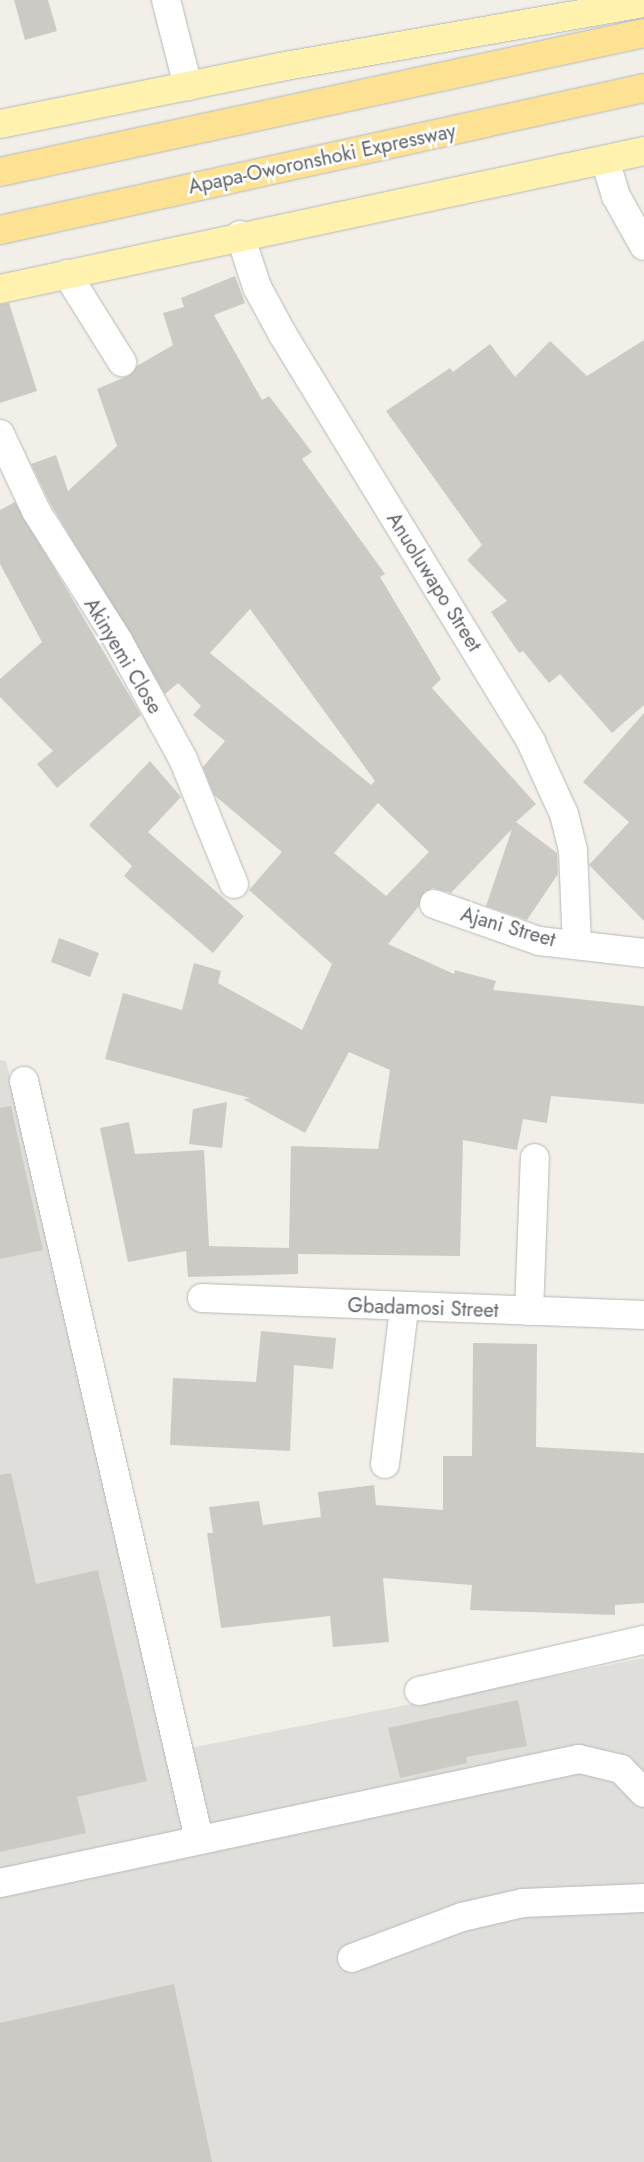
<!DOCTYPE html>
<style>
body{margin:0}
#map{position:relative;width:644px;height:2162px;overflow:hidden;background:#f1efe8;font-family:Jost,sans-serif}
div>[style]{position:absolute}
.industrial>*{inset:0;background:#e0deda}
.building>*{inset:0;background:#cccac5}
.roads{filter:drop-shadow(0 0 1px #b5b8bc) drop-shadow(0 0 1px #b5b8bc)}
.minor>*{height:28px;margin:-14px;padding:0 14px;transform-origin:14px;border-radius:14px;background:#fff}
.major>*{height:28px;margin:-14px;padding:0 14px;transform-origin:14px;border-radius:14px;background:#fff2af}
.highway>*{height:28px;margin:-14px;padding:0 14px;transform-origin:14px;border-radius:14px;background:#fde293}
span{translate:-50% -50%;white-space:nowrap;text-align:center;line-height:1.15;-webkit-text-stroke:5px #fff;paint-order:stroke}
.street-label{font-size:20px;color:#5f6368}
</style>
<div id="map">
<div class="industrial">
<i style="clip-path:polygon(0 1060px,6px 1061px,170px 1752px,644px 1658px,644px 2162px,0 2162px)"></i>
</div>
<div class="building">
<i style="clip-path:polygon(14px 0,48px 0,57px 31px,25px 40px)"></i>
<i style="clip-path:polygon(evenodd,235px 276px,245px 303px,214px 315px,262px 400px,269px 396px,312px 452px,302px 459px,385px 574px,380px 577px,441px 679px,432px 688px,536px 804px,516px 822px,557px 853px,558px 874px,527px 920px,486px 906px,512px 829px,451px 893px,433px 888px,424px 892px,419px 906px,388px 944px,454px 974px,455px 970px,496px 981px,493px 990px,644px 1006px,644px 1104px,551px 1096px,547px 1123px,523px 1119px,517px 1150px,463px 1140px,460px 1256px,298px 1254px,298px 1274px,188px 1277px,186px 1251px,128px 1262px,100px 1128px,129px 1122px,135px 1154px,204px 1150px,209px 1246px,289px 1248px,291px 1146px,378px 1149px,390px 1070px,349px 1052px,305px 1133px,243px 1099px,250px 1098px,105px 1059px,123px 993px,182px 1010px,194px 963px,221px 971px,218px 983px,302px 1030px,332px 964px,249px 890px,282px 852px,214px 795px,203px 767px,225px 741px,193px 715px,201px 706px,178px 683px,165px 694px,50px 503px,31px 464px,56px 455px,68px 491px,117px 446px,97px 389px,130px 375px,137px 366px,173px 345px,163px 313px,184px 307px,181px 298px,235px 276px,250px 609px,375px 781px,371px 785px,210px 653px,250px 609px,235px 276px,378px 803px,429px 852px,386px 896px,334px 853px,378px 803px)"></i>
<i style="clip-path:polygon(9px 303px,37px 391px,0 403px,0 304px)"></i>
<i style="clip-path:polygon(644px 340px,644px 705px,612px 733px,560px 674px,549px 683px,523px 651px,519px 653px,491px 612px,507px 601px,467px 560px,482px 545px,386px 411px,450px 368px,453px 372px,490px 344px,515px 377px,550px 341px,587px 376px)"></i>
<i style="clip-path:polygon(15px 502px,141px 715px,57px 788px,37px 764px,53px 751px,0 697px,0 679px,42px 642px,0 564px,0 510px)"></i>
<i style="clip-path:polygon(644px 713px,644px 921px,589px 865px,629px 822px,583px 782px)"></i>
<i style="clip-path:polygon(150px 761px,181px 797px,148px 832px,244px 916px,213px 953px,124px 876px,132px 866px,89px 825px)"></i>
<i style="clip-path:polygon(59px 938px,99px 953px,90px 977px,51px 962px)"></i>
<i style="clip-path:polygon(227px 1102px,222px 1148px,189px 1144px,193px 1109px)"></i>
<i style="clip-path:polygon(11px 1106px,43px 1250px,0 1259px,0 1108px)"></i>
<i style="clip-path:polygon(261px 1331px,336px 1338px,333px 1369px,294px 1365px,290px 1451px,170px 1445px,173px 1378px,256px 1382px)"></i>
<i style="clip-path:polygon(473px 1343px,537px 1344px,536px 1447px,644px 1453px,644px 1603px,615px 1605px,615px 1615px,470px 1610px,472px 1585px,383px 1578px,389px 1642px,333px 1647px,330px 1616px,221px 1628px,207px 1533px,213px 1533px,209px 1507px,259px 1501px,263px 1525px,321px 1517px,318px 1492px,374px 1485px,376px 1505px,443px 1510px,443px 1456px,472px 1456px)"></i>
<i style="clip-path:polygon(11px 1473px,36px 1584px,98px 1570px,147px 1781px,77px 1797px,86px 1833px,0 1852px,0 1475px)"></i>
<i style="clip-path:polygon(518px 1700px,527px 1746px,466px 1757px,467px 1763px,400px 1778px,388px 1728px)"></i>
<i style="clip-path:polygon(174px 1984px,212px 2162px,0 2162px,0 2023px)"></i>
</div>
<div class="roads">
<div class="minor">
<i style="left:166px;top:0;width:89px;rotate:75.7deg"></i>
<i style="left:605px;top:160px;width:38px;rotate:73deg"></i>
<i style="left:616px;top:196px;width:57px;rotate:60.8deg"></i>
<i style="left:240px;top:235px;width:55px;rotate:71.9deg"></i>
<i style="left:257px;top:287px;width:55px;rotate:61.6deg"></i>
<i style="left:283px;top:335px;width:477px;rotate:58.6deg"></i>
<i style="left:531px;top:742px;width:79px;rotate:65.4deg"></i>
<i style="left:564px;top:814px;width:38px;rotate:76deg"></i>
<i style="left:573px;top:851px;width:94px;rotate:87.6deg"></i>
<i style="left:67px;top:274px;width:104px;rotate:58deg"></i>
<i style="left:0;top:434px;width:85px;rotate:64.9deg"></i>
<i style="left:36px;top:511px;width:155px;rotate:57.6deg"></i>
<i style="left:119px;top:642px;width:133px;rotate:61.3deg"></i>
<i style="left:183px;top:759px;width:135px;rotate:67.8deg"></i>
<i style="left:434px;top:904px;width:111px;rotate:19.4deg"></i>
<i style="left:539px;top:941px;width:106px;rotate:6.5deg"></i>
<i style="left:24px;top:1081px;width:778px;rotate:77deg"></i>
<i style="left:202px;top:1298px;width:442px;rotate:2.2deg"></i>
<i style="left:529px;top:1311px;width:153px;rotate:-87.8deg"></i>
<i style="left:385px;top:1464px;width:156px;rotate:-83deg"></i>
<i style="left:419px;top:1691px;width:231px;rotate:-12.8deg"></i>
<i style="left:0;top:1883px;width:592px;rotate:-12.09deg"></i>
<i style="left:579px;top:1759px;width:43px;rotate:13.4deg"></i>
<i style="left:621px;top:1769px;width:33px;rotate:46deg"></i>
<i style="left:352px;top:1958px;width:117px;rotate:-20.4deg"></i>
<i style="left:462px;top:1917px;width:63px;rotate:-12.9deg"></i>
<i style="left:523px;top:1903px;width:121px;rotate:-2.4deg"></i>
</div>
<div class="major">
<i style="left:0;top:124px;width:286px;rotate:-11.5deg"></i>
<i style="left:280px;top:67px;width:370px;rotate:-10deg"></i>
<i style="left:0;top:289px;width:659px;rotate:-12.09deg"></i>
</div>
<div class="highway">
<i style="left:0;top:172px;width:659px;rotate:-12.18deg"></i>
<i style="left:0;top:230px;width:659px;rotate:-12.43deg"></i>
</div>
</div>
<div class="street-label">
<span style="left:322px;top:159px;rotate:-12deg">Apapa-Oworonshoki Expressway</span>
<span style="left:434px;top:582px;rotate:58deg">Anuoluwapo Street</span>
<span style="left:123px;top:656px;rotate:59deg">Akinyemi Close</span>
<span style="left:508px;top:927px;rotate:16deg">Ajani Street</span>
<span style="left:423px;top:1308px;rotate:2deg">Gbadamosi Street</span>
</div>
</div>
